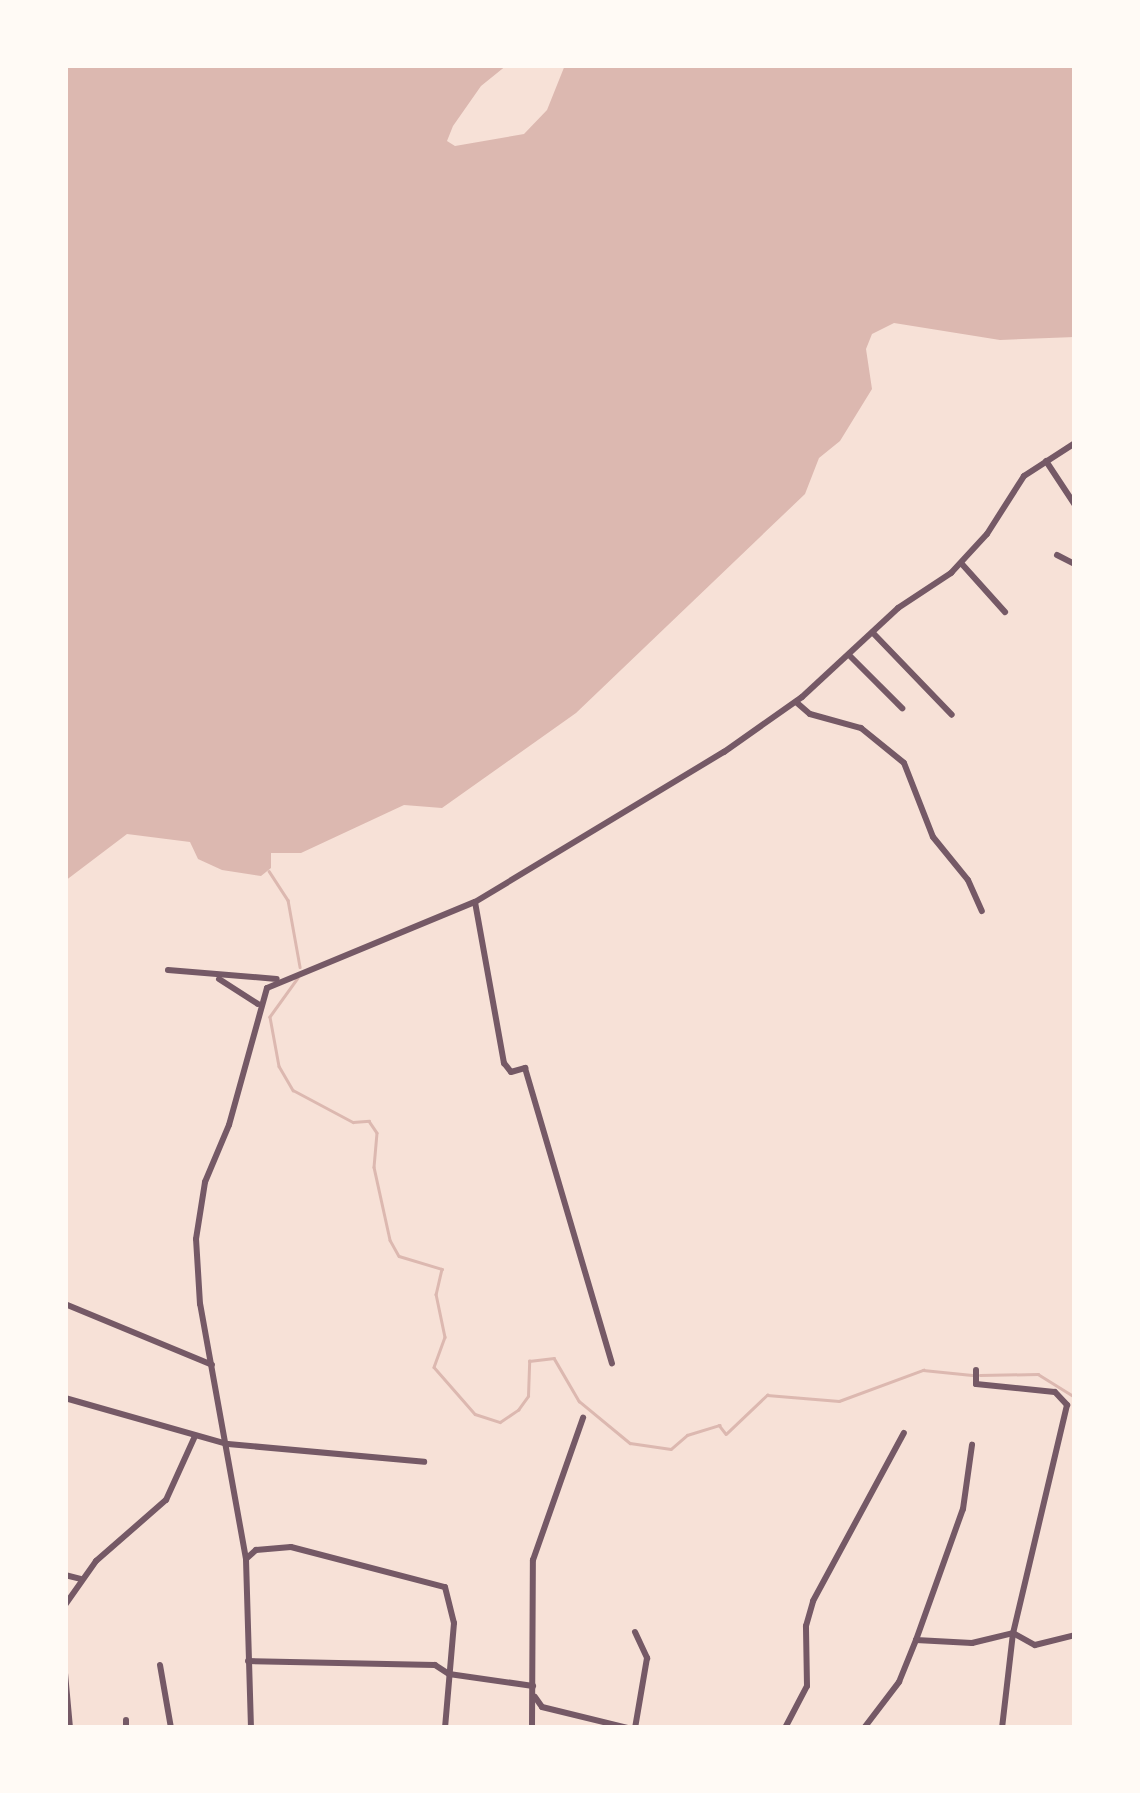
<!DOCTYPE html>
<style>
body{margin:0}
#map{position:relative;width:1140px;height:1793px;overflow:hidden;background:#f7e1d7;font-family:"Archivo Narrow",sans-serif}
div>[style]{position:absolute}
.water>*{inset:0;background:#dcb8b0}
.stream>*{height:2.5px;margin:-1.25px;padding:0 1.25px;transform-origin:1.25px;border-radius:1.25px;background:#dcb8b0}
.minor>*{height:6px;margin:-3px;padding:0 3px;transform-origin:3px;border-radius:3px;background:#755966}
span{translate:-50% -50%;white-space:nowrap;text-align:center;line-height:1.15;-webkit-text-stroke:10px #fffaf5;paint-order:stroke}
.frame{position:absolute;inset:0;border:68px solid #fffaf5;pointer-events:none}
</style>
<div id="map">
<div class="water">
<i style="clip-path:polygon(65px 65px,507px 65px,481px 86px,453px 126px,447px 141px,455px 146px,524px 134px,547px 110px,565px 65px,1075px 65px,1075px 337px,1000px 340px,894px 323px,872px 334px,866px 349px,872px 389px,840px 441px,819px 458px,805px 494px,576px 713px,442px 808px,404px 805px,301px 853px,271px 853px,271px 868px,261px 876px,222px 870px,198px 859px,190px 842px,127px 834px,65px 881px)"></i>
</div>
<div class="stream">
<i style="left:269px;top:871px;width:35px;rotate:57deg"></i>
<i style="left:288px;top:900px;width:68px;rotate:79.8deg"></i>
<i style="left:298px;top:978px;width:48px;rotate:125.7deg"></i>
<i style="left:270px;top:1017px;width:50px;rotate:79.6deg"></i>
<i style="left:279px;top:1066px;width:28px;rotate:60deg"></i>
<i style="left:293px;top:1090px;width:68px;rotate:28.1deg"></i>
<i style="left:353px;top:1122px;width:16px;rotate:-4deg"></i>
<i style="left:369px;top:1121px;width:14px;rotate:56deg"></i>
<i style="left:377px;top:1133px;width:34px;rotate:95deg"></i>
<i style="left:374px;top:1167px;width:75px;rotate:77.6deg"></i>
<i style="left:390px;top:1240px;width:18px;rotate:61deg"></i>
<i style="left:399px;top:1256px;width:45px;rotate:16.8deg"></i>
<i style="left:442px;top:1269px;width:26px;rotate:103deg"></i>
<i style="left:436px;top:1294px;width:44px;rotate:78.2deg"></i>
<i style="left:445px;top:1337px;width:32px;rotate:110deg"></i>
<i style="left:434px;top:1367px;width:62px;rotate:48.9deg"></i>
<i style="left:475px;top:1414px;width:26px;rotate:18deg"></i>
<i style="left:500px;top:1422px;width:22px;rotate:-34deg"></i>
<i style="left:518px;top:1410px;width:17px;rotate:-54deg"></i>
<i style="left:528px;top:1396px;width:35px;rotate:-88deg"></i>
<i style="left:529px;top:1361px;width:25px;rotate:-7deg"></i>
<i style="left:554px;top:1358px;width:50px;rotate:59.8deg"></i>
<i style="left:579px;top:1401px;width:66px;rotate:39.5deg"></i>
<i style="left:630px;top:1443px;width:41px;rotate:8.3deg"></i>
<i style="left:671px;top:1449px;width:21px;rotate:-41deg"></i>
<i style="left:687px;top:1435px;width:34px;rotate:-17deg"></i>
<i style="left:719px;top:1425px;width:11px;rotate:52deg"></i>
<i style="left:726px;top:1434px;width:57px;rotate:-43.6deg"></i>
<i style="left:767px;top:1395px;width:72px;rotate:4.8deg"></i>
<i style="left:839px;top:1401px;width:90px;rotate:-20.3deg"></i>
<i style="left:923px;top:1370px;width:49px;rotate:5.8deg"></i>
<i style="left:980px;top:1375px;width:58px;rotate:-1deg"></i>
<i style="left:1038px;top:1374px;width:44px;rotate:31.9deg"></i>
</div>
<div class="minor">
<i style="left:1046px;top:461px;width:53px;rotate:56.6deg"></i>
<i style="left:1057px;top:555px;width:20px;rotate:27deg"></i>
<i style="left:961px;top:563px;width:66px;rotate:48.1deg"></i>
<i style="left:874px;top:634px;width:112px;rotate:46.1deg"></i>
<i style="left:850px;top:656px;width:74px;rotate:45deg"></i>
<i style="left:796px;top:702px;width:18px;rotate:41deg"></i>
<i style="left:810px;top:714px;width:53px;rotate:15.4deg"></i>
<i style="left:861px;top:728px;width:55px;rotate:39.1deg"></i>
<i style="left:904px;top:763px;width:79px;rotate:68.6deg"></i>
<i style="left:933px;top:837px;width:55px;rotate:50.9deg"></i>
<i style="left:968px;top:880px;width:34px;rotate:66deg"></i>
<i style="left:475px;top:902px;width:164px;rotate:79.8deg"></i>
<i style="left:504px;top:1063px;width:11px;rotate:52deg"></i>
<i style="left:511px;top:1072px;width:15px;rotate:-16deg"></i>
<i style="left:525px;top:1068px;width:308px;rotate:73.6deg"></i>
<i style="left:168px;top:970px;width:109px;rotate:4.7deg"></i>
<i style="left:219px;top:979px;width:46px;rotate:32.7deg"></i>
<i style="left:65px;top:1304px;width:159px;rotate:22.5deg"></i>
<i style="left:976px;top:1370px;width:14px;rotate:90deg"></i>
<i style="left:976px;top:1384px;width:79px;rotate:5.8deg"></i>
<i style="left:1055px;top:1392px;width:18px;rotate:47deg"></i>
<i style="left:1067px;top:1405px;width:234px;rotate:103.3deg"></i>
<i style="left:1013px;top:1633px;width:96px;rotate:96.6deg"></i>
<i style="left:65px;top:1398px;width:169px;rotate:15.8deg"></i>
<i style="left:228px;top:1444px;width:197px;rotate:5.2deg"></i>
<i style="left:247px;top:1558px;width:12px;rotate:-42deg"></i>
<i style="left:256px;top:1550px;width:35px;rotate:-5deg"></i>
<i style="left:291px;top:1547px;width:159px;rotate:14.6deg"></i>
<i style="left:445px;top:1587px;width:37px;rotate:76deg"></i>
<i style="left:454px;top:1623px;width:105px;rotate:94.9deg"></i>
<i style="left:65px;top:1575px;width:16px;rotate:14deg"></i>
<i style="left:65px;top:1605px;width:54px;rotate:-54.8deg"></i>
<i style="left:96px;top:1561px;width:93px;rotate:-41.1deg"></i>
<i style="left:166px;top:1500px;width:70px;rotate:-65.6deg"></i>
<i style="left:635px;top:1632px;width:29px;rotate:65deg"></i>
<i style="left:647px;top:1658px;width:71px;rotate:99.7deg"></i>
<i style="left:916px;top:1640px;width:56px;rotate:3.1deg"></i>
<i style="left:972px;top:1643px;width:42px;rotate:-13.7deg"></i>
<i style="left:1013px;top:1633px;width:25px;rotate:29deg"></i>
<i style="left:1035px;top:1645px;width:41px;rotate:-14deg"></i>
<i style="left:248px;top:1661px;width:187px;rotate:1.2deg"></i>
<i style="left:435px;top:1665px;width:17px;rotate:33deg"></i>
<i style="left:449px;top:1674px;width:85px;rotate:8.1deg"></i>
<i style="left:160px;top:1665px;width:64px;rotate:80.1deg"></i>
<i style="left:65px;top:1673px;width:55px;rotate:84.8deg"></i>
<i style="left:535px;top:1697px;width:12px;rotate:55deg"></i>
<i style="left:542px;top:1707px;width:89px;rotate:13.7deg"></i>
<i style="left:126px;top:1728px;width:8px;rotate:-90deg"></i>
<i style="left:251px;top:1728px;width:169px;rotate:-91.7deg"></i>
<i style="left:246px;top:1559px;width:259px;rotate:-100.2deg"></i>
<i style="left:200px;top:1304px;width:65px;rotate:-93.5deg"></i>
<i style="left:196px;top:1239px;width:58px;rotate:-81deg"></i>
<i style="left:205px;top:1182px;width:62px;rotate:-67.2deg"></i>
<i style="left:229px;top:1125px;width:142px;rotate:-74.5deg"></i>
<i style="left:267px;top:988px;width:225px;rotate:-22.5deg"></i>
<i style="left:475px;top:902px;width:291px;rotate:-31.1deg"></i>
<i style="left:724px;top:752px;width:95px;rotate:-35.2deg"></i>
<i style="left:802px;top:697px;width:131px;rotate:-42.8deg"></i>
<i style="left:898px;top:608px;width:64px;rotate:-33.4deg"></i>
<i style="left:951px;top:573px;width:53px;rotate:-47.3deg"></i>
<i style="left:987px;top:534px;width:69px;rotate:-57.5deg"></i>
<i style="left:1024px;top:476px;width:61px;rotate:-32.9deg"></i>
<i style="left:532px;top:1728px;width:168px;rotate:-89.7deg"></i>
<i style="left:533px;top:1560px;width:151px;rotate:-70.6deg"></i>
<i style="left:655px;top:1728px;width:16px"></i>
<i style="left:785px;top:1728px;width:47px;rotate:-62.4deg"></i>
<i style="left:807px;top:1686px;width:60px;rotate:-91deg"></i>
<i style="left:806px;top:1626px;width:26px;rotate:-74deg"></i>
<i style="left:813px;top:1601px;width:191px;rotate:-61.6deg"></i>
<i style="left:864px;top:1728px;width:58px;rotate:-52.7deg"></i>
<i style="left:899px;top:1682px;width:45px;rotate:-68deg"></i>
<i style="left:916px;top:1640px;width:139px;rotate:-70.3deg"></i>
<i style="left:963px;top:1509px;width:65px;rotate:-82deg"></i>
</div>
<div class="frame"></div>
</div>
